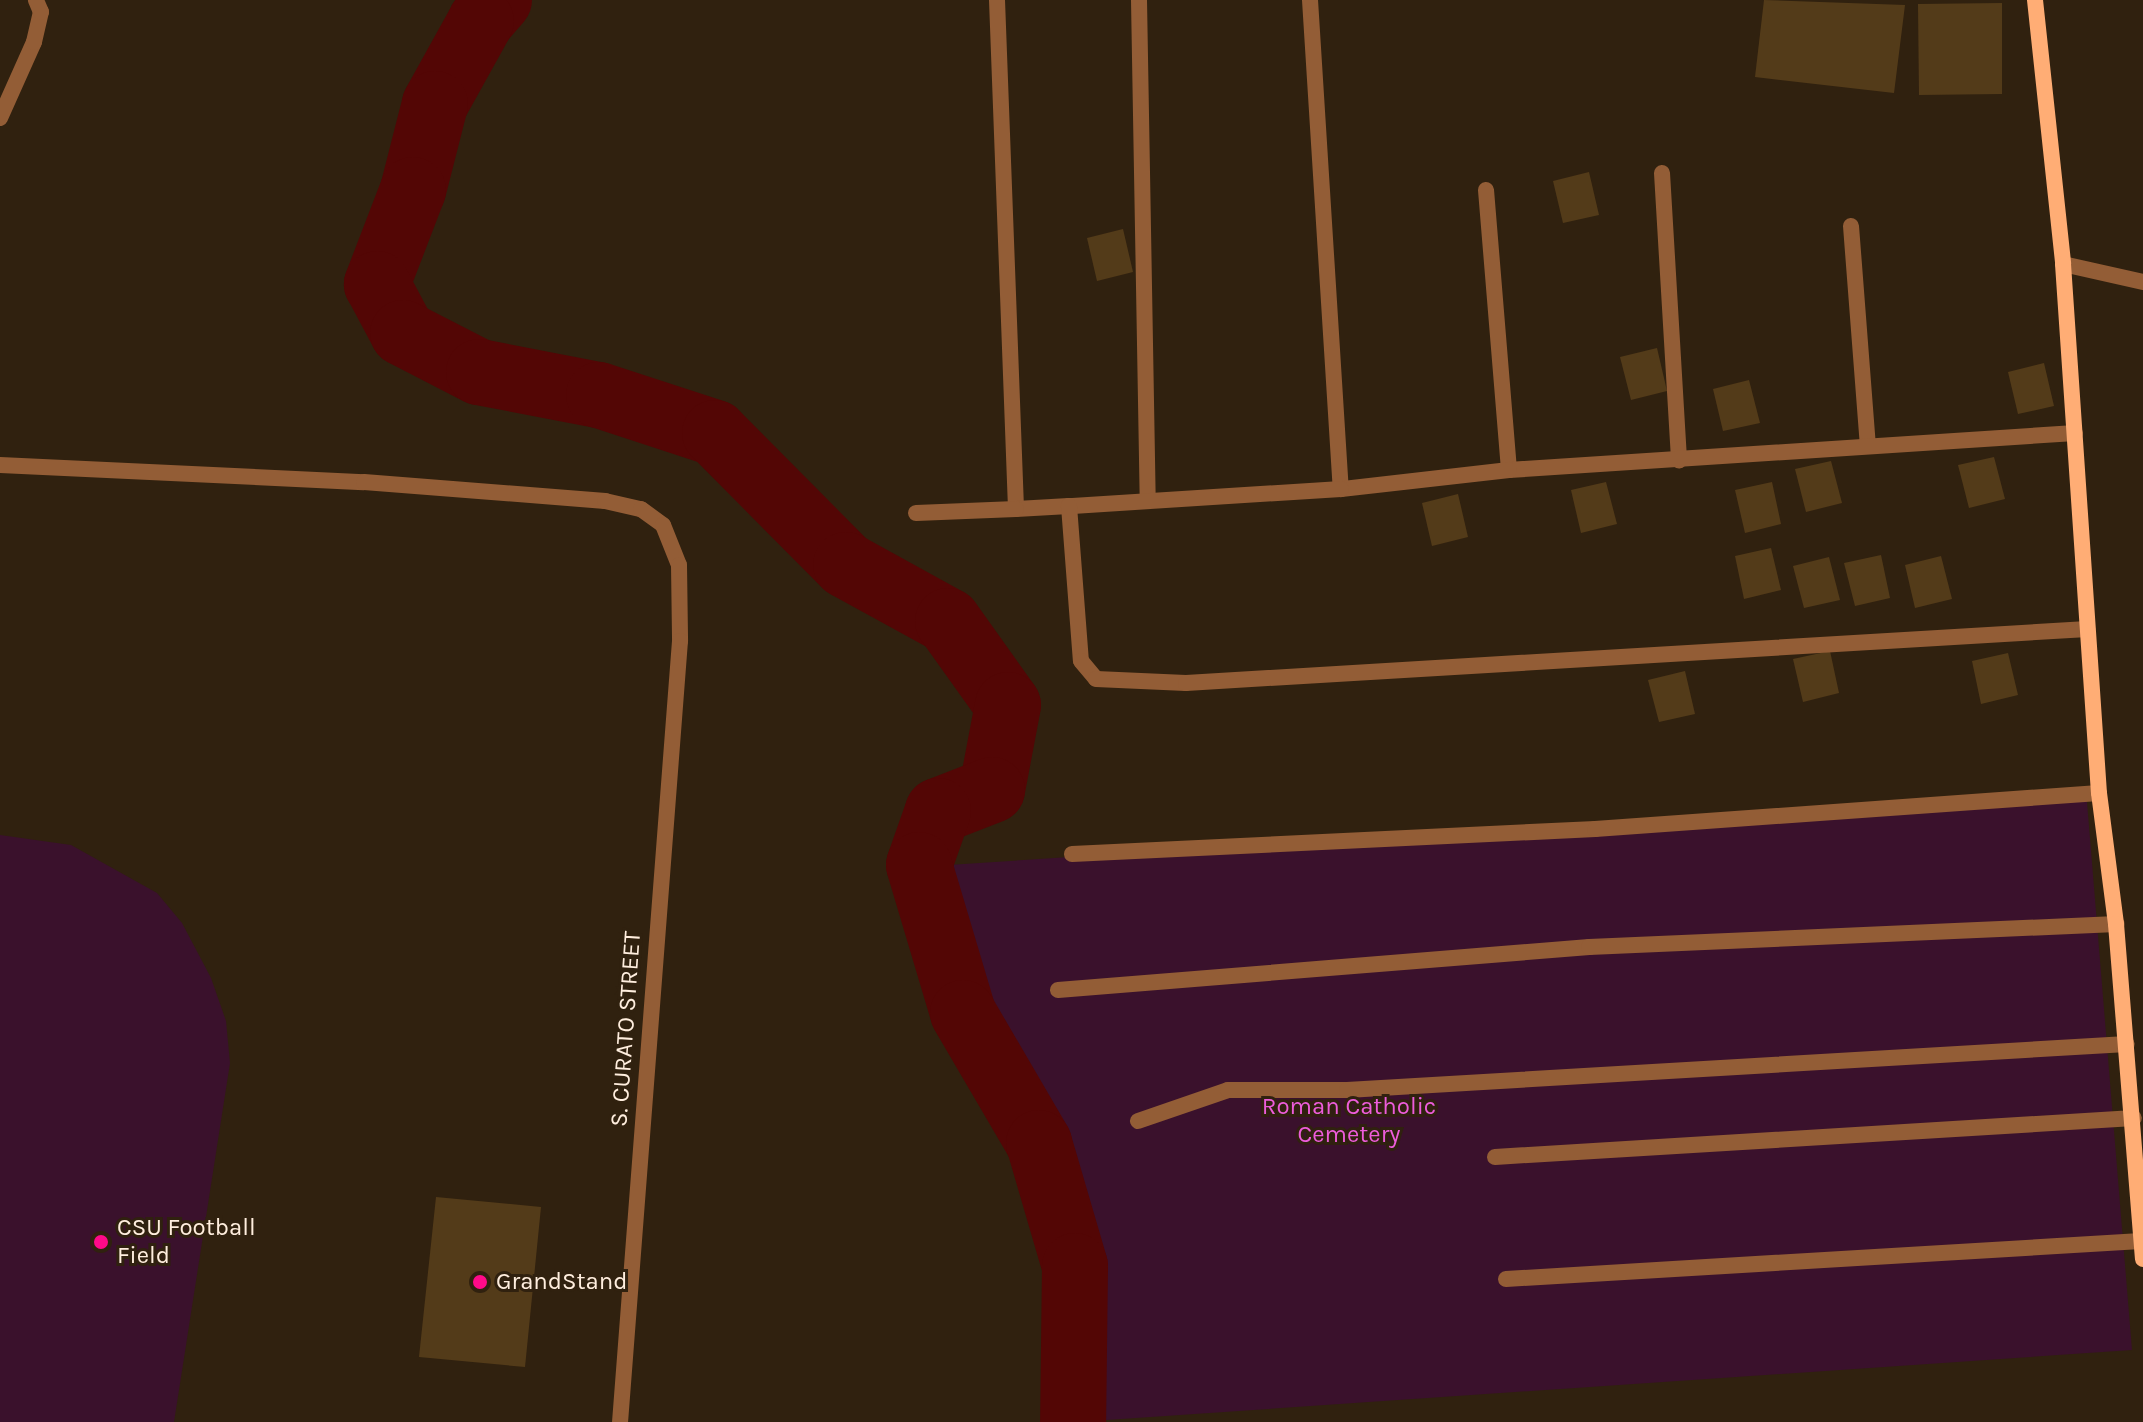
<!DOCTYPE html>
<style>
body{margin:0}
#map{position:relative;width:2143px;height:1422px;overflow:hidden;background:#30210f;font-family:Karla,sans-serif}
div>[style]{position:absolute}
.green>*{inset:0;background:#3a112c}
.river>*{height:66px;margin:-33px;padding:0 33px;transform-origin:33px;border-radius:33px;background:#530605}
.building>*{inset:0;background:#533b19}
.lane>*{height:16px;margin:-8px;padding:0 8px;transform-origin:8px;border-radius:8px;background:#935d36}
.street>*{height:16px;margin:-8px;padding:0 8px;transform-origin:8px;border-radius:8px;background:#935d36}
.secondary>*{height:16px;margin:-8px;padding:0 8px;transform-origin:8px;border-radius:8px;background:#ffad75}
.dots>*{width:22px;height:22px;translate:-50% -50%;box-sizing:border-box;border:4px solid #30210f;border-radius:50%}
span{translate:-50% -50%;white-space:nowrap;text-align:center;line-height:1.15;-webkit-text-stroke:6px #30210f;paint-order:stroke}
.street-label{font-size:24px;color:#ffeede}
.park-label{font-size:24px;color:#ed5cda}
.poi-label{font-size:24px;color:#ffeede}
.left{translate:0 -50%;text-align:left}
</style>
<div id="map">
<div class="green">
<i style="clip-path:polygon(2086px 790px,2132px 1350px,1077px 1422px,1096px 1262px,1054px 1131px,966px 1004px,933px 866px)"></i>
<i style="clip-path:polygon(0 835px,71px 845px,157px 893px,182px 923px,211px 978px,226px 1021px,230px 1063px,174px 1422px,0 1422px)"></i>
</div>
<div class="river">
<i style="left:499px;top:0;width:28px;rotate:131deg"></i>
<i style="left:481px;top:21px;width:95px;rotate:119deg"></i>
<i style="left:435px;top:104px;width:89px;rotate:104.3deg"></i>
<i style="left:413px;top:190px;width:101px;rotate:111deg"></i>
<i style="left:377px;top:284px;width:55px;rotate:62deg"></i>
<i style="left:403px;top:333px;width:85px;rotate:27.2deg"></i>
<i style="left:479px;top:372px;width:122px;rotate:10.9deg"></i>
<i style="left:599px;top:395px;width:122px;rotate:18.1deg"></i>
<i style="left:715px;top:433px;width:186px;rotate:45.2deg"></i>
<i style="left:846px;top:565px;width:116px;rotate:28.8deg"></i>
<i style="left:948px;top:621px;width:103px;rotate:54.5deg"></i>
<i style="left:1008px;top:705px;width:86px;rotate:100.7deg"></i>
<i style="left:992px;top:790px;width:58px;rotate:158.7deg"></i>
<i style="left:938px;top:811px;width:57px;rotate:109.4deg"></i>
<i style="left:919px;top:865px;width:154px;rotate:73.4deg"></i>
<i style="left:963px;top:1013px;width:151px;rotate:59.7deg"></i>
<i style="left:1039px;top:1143px;width:128px;rotate:73.7deg"></i>
<i style="left:1075px;top:1266px;width:156px;rotate:90.7deg"></i>
</div>
<div class="building">
<i style="clip-path:polygon(1764px 0,1905px 5px,1894px 93px,1755px 77px)"></i>
<i style="clip-path:polygon(2002px 3px,2002px 94px,1919px 95px,1918px 4px)"></i>
<i style="clip-path:polygon(1589px 172px,1599px 215px,1563px 223px,1553px 181px)"></i>
<i style="clip-path:polygon(1123px 229px,1133px 272px,1097px 281px,1087px 238px)"></i>
<i style="clip-path:polygon(1657px 348px,1667px 391px,1631px 400px,1620px 357px)"></i>
<i style="clip-path:polygon(2044px 363px,2054px 406px,2018px 414px,2008px 372px)"></i>
<i style="clip-path:polygon(1749px 380px,1760px 423px,1723px 431px,1713px 389px)"></i>
<i style="clip-path:polygon(1994px 457px,2005px 499px,1969px 508px,1958px 465px)"></i>
<i style="clip-path:polygon(1831px 461px,1842px 503px,1806px 512px,1795px 469px)"></i>
<i style="clip-path:polygon(1606px 482px,1617px 524px,1581px 533px,1571px 490px)"></i>
<i style="clip-path:polygon(1772px 482px,1781px 524px,1745px 533px,1735px 490px)"></i>
<i style="clip-path:polygon(1458px 494px,1468px 537px,1432px 546px,1422px 503px)"></i>
<i style="clip-path:polygon(1771px 548px,1781px 590px,1744px 599px,1735px 556px)"></i>
<i style="clip-path:polygon(1881px 555px,1890px 598px,1855px 606px,1844px 563px)"></i>
<i style="clip-path:polygon(1941px 556px,1952px 599px,1915px 608px,1905px 565px)"></i>
<i style="clip-path:polygon(1829px 557px,1840px 600px,1804px 608px,1793px 566px)"></i>
<i style="clip-path:polygon(1830px 651px,1839px 693px,1803px 702px,1793px 659px)"></i>
<i style="clip-path:polygon(2008px 653px,2018px 695px,1981px 704px,1972px 661px)"></i>
<i style="clip-path:polygon(1685px 671px,1695px 714px,1659px 722px,1648px 680px)"></i>
<i style="clip-path:polygon(436px 1197px,541px 1207px,525px 1367px,419px 1357px)"></i>
</div>
<div class="lane">
<i style="left:1072px;top:854px;width:524px;rotate:-2.74deg"></i>
<i style="left:1595px;top:829px;width:505px;rotate:-4.09deg"></i>
<i style="left:1058px;top:990px;width:533px;rotate:-4.63deg"></i>
<i style="left:1589px;top:947px;width:528px;rotate:-2.5deg"></i>
<i style="left:1138px;top:1121px;width:95px;rotate:-19deg"></i>
<i style="left:1228px;top:1090px;width:119px"></i>
<i style="left:1347px;top:1090px;width:781px;rotate:-3.38deg"></i>
<i style="left:1495px;top:1157px;width:640px;rotate:-3.49deg"></i>
<i style="left:1506px;top:1279px;width:636px;rotate:-3.42deg"></i>
</div>
<div class="street">
<i style="left:997px;top:0;width:509px;rotate:87.86deg"></i>
<i style="left:1016px;top:509px;width:53px;rotate:-3.2deg"></i>
<i style="left:1139px;top:0;width:499px;rotate:89deg"></i>
<i style="left:1310px;top:0;width:490px;rotate:86.4deg"></i>
<i style="left:0;top:118px;width:83px;rotate:-65.9deg"></i>
<i style="left:34px;top:42px;width:31px;rotate:-77deg"></i>
<i style="left:41px;top:12px;width:13px;rotate:-113deg"></i>
<i style="left:1662px;top:173px;width:288px;rotate:86.6deg"></i>
<i style="left:1486px;top:190px;width:281px;rotate:85.3deg"></i>
<i style="left:1851px;top:226px;width:220px;rotate:85.6deg"></i>
<i style="left:2063px;top:264px;width:82px;rotate:12.7deg"></i>
<i style="left:2075px;top:433px;width:567px;rotate:176.26deg"></i>
<i style="left:1509px;top:470px;width:169px;rotate:173.5deg"></i>
<i style="left:1341px;top:489px;width:273px;rotate:176.4deg"></i>
<i style="left:1069px;top:506px;width:155px;rotate:85.6deg"></i>
<i style="left:1081px;top:661px;width:23px;rotate:50deg"></i>
<i style="left:1096px;top:679px;width:90px;rotate:2.5deg"></i>
<i style="left:1186px;top:683px;width:903px;rotate:-3.43deg"></i>
<i style="left:0;top:465px;width:364px;rotate:2.7deg"></i>
<i style="left:364px;top:482px;width:242px;rotate:4.5deg"></i>
<i style="left:605px;top:501px;width:37px;rotate:13deg"></i>
<i style="left:641px;top:509px;width:27px;rotate:36deg"></i>
<i style="left:663px;top:525px;width:43px;rotate:68.2deg"></i>
<i style="left:679px;top:565px;width:76px;rotate:89.2deg"></i>
<i style="left:680px;top:641px;width:783px;rotate:94.39deg"></i>
<i style="left:916px;top:513px;width:100px;rotate:-2.3deg"></i>
</div>
<div class="secondary">
<i style="left:2035px;top:0;width:265px;rotate:83.9deg"></i>
<i style="left:2063px;top:264px;width:530px;rotate:86.11deg"></i>
<i style="left:2099px;top:793px;width:132px;rotate:82.6deg"></i>
<i style="left:2116px;top:924px;width:336px;rotate:85.4deg"></i>
</div>
<div class="dots">
<i style="left:101px;top:1242px;background:#ff0a89"></i>
<i style="left:480px;top:1282px;background:#ff0a89"></i>
</div>
<div class="street-label">
<span style="left:626px;top:1029px;rotate:-86deg">S. CURATO STREET</span>
</div>
<div class="park-label">
<span style="left:1349px;top:1121px">Roman Catholic<br>Cemetery</span>
</div>
<div class="poi-label">
<span class="left" style="left:117px;top:1242px">CSU Football<br>Field</span>
<span class="left" style="left:496px;top:1282px">GrandStand</span>
</div>
</div>
